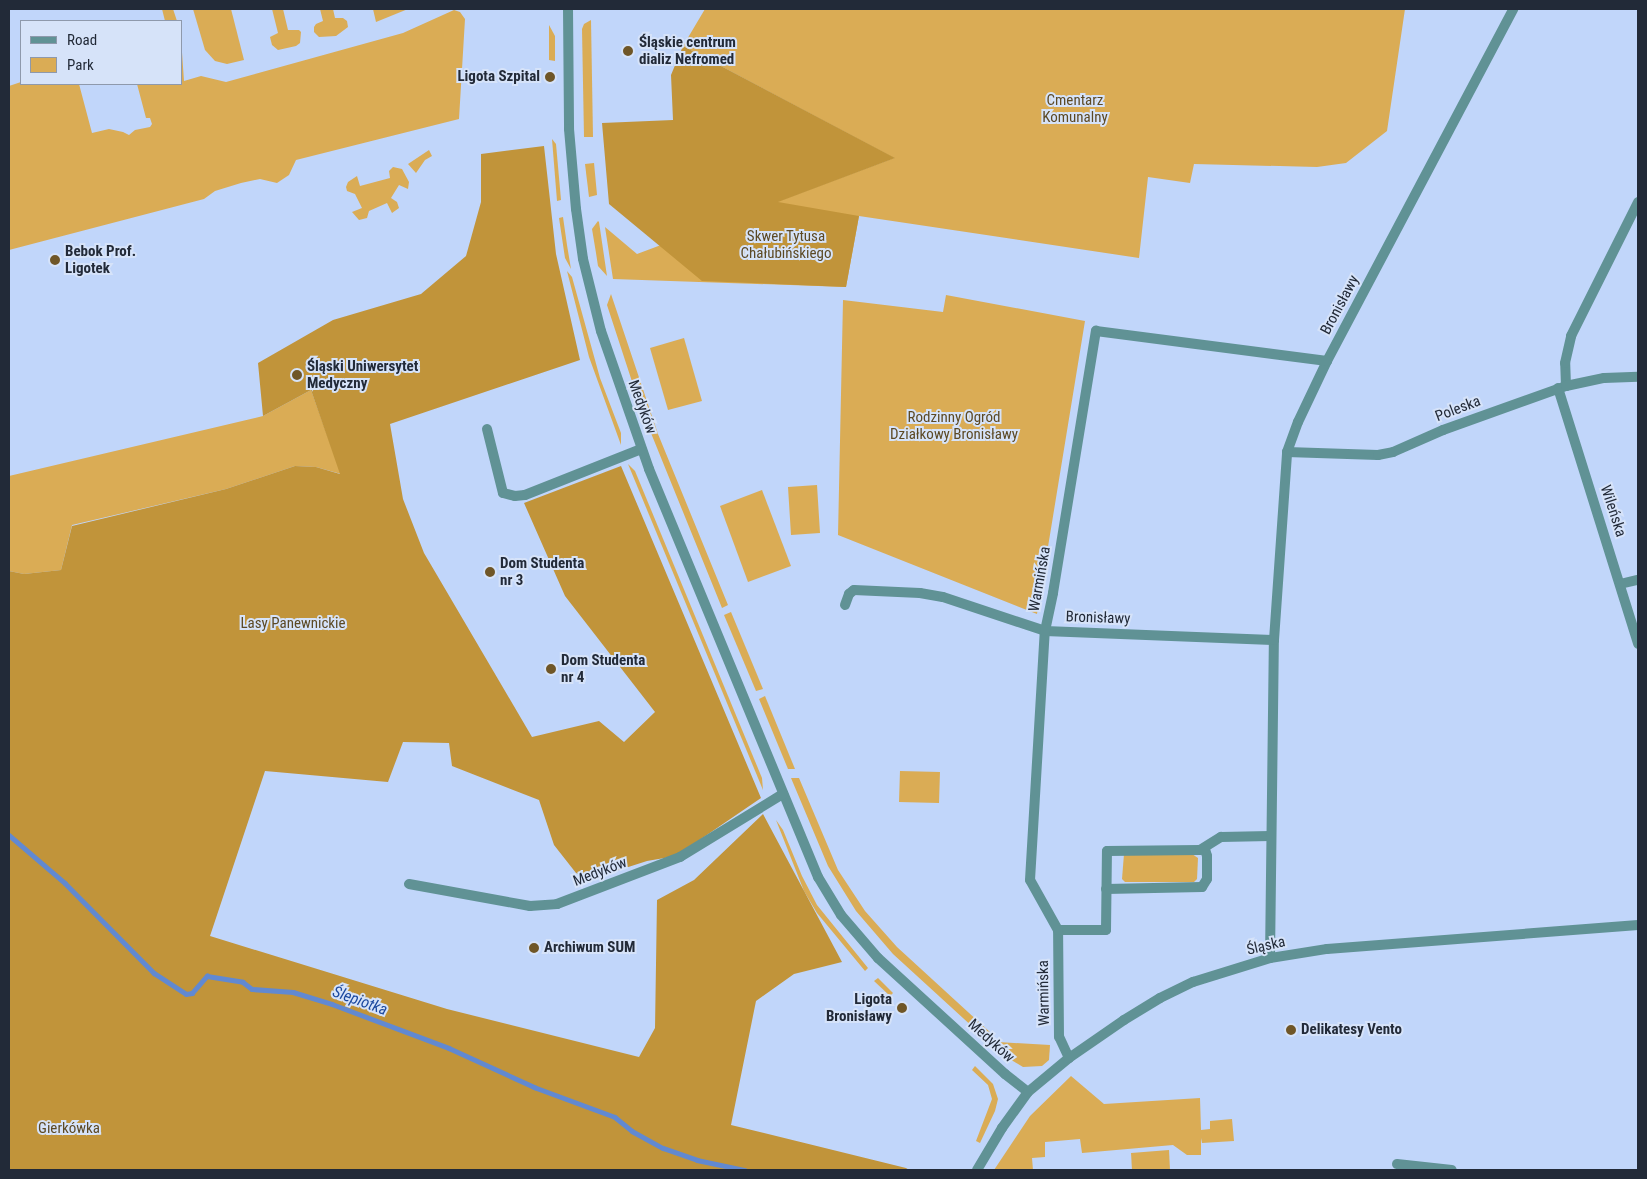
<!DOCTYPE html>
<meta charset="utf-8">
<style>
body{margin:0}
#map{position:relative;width:1647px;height:1179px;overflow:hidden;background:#c1d6fa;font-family:"Roboto Condensed",sans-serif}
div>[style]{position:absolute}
.green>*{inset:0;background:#daac55}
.forest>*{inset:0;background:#c1943a}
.stream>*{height:4.5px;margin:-2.25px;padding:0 2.25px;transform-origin:2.25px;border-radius:2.25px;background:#6189d1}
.street>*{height:10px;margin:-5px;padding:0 5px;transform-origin:5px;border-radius:5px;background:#609295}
.dots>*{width:14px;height:14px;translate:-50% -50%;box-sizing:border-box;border:2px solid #d6e3f9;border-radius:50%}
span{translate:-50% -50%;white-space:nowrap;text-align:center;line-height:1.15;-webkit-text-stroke:4px #d6e3f9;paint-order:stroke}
.poi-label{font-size:15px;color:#222a38;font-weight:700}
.left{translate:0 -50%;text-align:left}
.right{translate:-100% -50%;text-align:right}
.park-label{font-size:15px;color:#5c4924}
.street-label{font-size:15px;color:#222a38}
.water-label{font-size:16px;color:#1b489e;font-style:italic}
.frame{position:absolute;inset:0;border:10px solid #222a38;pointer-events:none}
.legend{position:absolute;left:20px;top:20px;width:162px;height:65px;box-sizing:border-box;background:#d6e3f9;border:1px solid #8e99ac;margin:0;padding:6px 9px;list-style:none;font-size:15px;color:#222a38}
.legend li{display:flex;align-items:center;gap:10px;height:25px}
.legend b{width:25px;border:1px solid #8e99ac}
</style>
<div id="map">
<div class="green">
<i style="clip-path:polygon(162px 9px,173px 9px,177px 21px,165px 21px)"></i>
<i style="clip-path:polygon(193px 9px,231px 9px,244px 60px,227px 64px,215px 61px,205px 50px)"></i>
<i style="clip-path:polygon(272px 9px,283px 9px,288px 30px,299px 30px,301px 32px,300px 43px,296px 46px,278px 50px,272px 45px,270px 37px,278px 33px)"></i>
<i style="clip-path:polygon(320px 9px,333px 9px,335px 18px,343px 18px,347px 21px,348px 27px,336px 36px,319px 37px,314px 32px,314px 27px,316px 24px,323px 21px)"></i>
<i style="clip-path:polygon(373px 9px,408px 9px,376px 22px)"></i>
<i style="clip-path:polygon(705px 9px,1405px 9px,1387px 131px,1346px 163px,1317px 167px,1194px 164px,1190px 183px,1148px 177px,1139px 258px,859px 216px,846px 287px,613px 279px,605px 227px,637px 254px,894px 158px,683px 46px)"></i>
<i style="clip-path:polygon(454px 10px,460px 12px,465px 19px,459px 119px,296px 160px,289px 175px,277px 183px,260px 179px,241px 183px,215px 191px,204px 199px,9px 250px,9px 86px,21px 82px,79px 84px,92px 133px,109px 129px,123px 132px,129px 135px,135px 130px,150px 127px,152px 124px,150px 118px,146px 118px,137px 84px,181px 84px,181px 38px,184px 81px,201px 76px,226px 82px,403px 33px)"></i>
<i style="clip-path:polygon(591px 20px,593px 137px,584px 137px,582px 29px,584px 24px)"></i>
<i style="clip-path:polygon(549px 25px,555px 36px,555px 61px,549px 60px)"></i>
<i style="clip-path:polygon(552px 139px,556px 144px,561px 200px,557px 201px)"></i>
<i style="clip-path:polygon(429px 150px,432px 156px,425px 160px,416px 173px,408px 164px)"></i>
<i style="clip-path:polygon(594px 163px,597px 195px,589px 197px,585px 164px)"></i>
<i style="clip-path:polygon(393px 167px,402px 169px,409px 182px,408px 189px,399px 185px,391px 198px,397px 202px,399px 208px,392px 213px,387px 203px,369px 211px,367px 218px,359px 220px,352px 212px,362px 208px,355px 194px,347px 191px,346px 187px,348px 182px,357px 176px,360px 186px,390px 178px,389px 171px)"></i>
<i style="clip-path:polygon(563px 217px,567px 245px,571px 269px,565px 258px,559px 218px)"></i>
<i style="clip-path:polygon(598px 221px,599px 222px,607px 276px,598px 266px,596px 253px,592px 229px)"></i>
<i style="clip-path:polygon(567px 271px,572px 277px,600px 378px,621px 433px,621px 445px,589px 357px)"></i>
<i style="clip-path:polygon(611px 294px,658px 434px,728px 605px,722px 608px,640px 406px,607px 305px)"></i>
<i style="clip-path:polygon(946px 295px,1085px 321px,1037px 614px,838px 535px,843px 300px,943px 312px)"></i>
<i style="clip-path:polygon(684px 338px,702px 401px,668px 410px,650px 348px)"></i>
<i style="clip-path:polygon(311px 390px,341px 474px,316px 467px,295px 466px,226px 489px,72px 525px,61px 570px,24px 574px,9px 571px,9px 476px,263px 416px)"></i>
<i style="clip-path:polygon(628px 464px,635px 471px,762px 778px,763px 790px)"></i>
<i style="clip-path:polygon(817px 485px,820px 533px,791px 535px,788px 487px)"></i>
<i style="clip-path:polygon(762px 490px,791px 566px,748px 582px,720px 506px)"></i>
<i style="clip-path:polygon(731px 612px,763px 689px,756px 691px,724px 615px)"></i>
<i style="clip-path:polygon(765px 696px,795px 769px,788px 769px,759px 699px)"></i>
<i style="clip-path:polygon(900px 771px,940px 772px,939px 803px,899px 802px)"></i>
<i style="clip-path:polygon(791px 778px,799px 778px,838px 870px,865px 911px,897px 947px,992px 1034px,987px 1040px,893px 954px,856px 911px,828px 866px)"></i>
<i style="clip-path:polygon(776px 820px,783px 830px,802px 876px,817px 905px,868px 968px,865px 971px,817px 913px,804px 891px)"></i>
<i style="clip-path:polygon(1124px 854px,1192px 854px,1198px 858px,1197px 879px,1194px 882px,1125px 882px,1122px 879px)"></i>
<i style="clip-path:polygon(878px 978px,893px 993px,890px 996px,874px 981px)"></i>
<i style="clip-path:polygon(998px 1042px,1050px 1045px,1049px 1060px,1042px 1066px,1023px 1067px,1008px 1058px,994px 1046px)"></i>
<i style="clip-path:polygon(975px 1066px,993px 1084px,998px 1099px,995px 1111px,980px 1143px,976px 1141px,992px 1099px,988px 1085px,972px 1070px)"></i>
<i style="clip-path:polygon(1071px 1076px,1104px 1104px,1200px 1098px,1201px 1130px,1210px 1129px,1210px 1121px,1232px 1119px,1234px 1141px,1202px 1143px,1201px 1138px,1201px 1155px,1187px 1155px,1173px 1145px,1082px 1153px,1080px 1139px,1045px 1142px,1045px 1157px,1032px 1158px,1033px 1170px,994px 1170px,1030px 1116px)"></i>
<i style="clip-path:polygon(1169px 1150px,1170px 1170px,1132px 1170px,1131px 1153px)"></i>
</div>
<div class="forest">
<i style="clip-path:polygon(683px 46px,895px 158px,778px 202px,859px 216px,846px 287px,702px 281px,609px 204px,602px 123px,673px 120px,671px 75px)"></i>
<i style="clip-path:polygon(544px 146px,556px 254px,580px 360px,390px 424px,403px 499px,424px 553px,532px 737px,599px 721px,624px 742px,655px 712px,565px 596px,524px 503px,621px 466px,761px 798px,676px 856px,647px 861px,591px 879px,576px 873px,554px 845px,539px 800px,452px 766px,449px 743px,403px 742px,388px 782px,265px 771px,210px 936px,447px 1009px,639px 1057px,655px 1028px,657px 900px,694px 880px,763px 814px,842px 962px,794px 974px,756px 1001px,731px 1125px,906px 1168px,909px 1170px,9px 1170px,9px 571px,24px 574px,61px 570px,72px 526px,226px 489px,295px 466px,316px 467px,340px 474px,311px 390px,263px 416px,258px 363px,333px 320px,421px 294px,466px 256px,481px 202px,481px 154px)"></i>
</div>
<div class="stream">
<i style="left:9px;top:835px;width:74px;rotate:40.6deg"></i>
<i style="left:65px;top:883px;width:127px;rotate:45.3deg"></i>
<i style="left:154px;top:973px;width:38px;rotate:33deg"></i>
<i style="left:186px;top:994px;width:6px;rotate:-9deg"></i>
<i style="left:192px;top:993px;width:23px;rotate:-49deg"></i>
<i style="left:207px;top:976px;width:36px;rotate:9deg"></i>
<i style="left:243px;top:982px;width:11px;rotate:38deg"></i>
<i style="left:252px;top:989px;width:41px;rotate:4.2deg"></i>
<i style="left:293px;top:992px;width:41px;rotate:17.1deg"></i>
<i style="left:332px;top:1004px;width:125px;rotate:20.6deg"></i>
<i style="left:449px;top:1048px;width:94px;rotate:24.6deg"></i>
<i style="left:534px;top:1087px;width:86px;rotate:20.3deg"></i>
<i style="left:615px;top:1117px;width:22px;rotate:39deg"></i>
<i style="left:632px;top:1131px;width:35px;rotate:29deg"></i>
<i style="left:663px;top:1148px;width:36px;rotate:19deg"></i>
<i style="left:697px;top:1160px;width:49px;rotate:11.8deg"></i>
</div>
<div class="street">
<i style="left:568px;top:9px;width:120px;rotate:89.5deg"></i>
<i style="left:569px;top:129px;width:80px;rotate:85deg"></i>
<i style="left:576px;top:209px;width:50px;rotate:82deg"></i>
<i style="left:583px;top:259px;width:74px;rotate:76deg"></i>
<i style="left:601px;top:331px;width:146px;rotate:70.8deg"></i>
<i style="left:649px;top:469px;width:442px;rotate:67.5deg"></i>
<i style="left:818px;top:877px;width:44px;rotate:58.8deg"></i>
<i style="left:841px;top:915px;width:57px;rotate:49.3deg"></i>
<i style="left:878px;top:958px;width:172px;rotate:42.4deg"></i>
<i style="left:1005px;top:1074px;width:29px;rotate:38deg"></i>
<i style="left:1566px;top:386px;width:23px;rotate:-92deg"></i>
<i style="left:1565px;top:363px;width:28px;rotate:-77deg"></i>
<i style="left:1571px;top:336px;width:150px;rotate:-63.4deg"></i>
<i style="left:1558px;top:388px;width:268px;rotate:72.6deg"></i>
<i style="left:487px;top:429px;width:66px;rotate:76deg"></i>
<i style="left:503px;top:493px;width:12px;rotate:14deg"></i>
<i style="left:515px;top:496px;width:10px;rotate:-6deg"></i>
<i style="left:525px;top:495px;width:125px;rotate:-21.6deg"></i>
<i style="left:1287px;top:452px;width:91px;rotate:1.9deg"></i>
<i style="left:1378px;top:455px;width:15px;rotate:-11deg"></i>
<i style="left:1393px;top:452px;width:55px;rotate:-23.7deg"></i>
<i style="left:1443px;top:430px;width:131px;rotate:-19.7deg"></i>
<i style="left:1566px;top:386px;width:39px;rotate:-12deg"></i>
<i style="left:1604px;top:378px;width:34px;rotate:-2deg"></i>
<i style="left:1620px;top:584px;width:18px;rotate:-13deg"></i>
<i style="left:845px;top:605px;width:12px;rotate:-70deg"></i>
<i style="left:849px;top:594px;width:6px;rotate:-39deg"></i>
<i style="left:854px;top:590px;width:66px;rotate:2.6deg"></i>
<i style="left:920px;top:593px;width:23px;rotate:10deg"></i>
<i style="left:943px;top:597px;width:108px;rotate:18.4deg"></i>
<i style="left:1045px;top:631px;width:229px;rotate:2.3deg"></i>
<i style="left:409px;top:884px;width:123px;rotate:10.3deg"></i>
<i style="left:530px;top:906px;width:27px;rotate:-4deg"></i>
<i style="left:557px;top:904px;width:132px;rotate:-20.9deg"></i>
<i style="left:680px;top:857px;width:121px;rotate:-31.5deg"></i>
<i style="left:1106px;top:889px;width:96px;rotate:-1.2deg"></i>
<i style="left:1202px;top:887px;width:9px;rotate:-58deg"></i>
<i style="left:1207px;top:879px;width:23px;rotate:-90deg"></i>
<i style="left:1207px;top:856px;width:7px;rotate:-106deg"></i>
<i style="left:1058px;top:930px;width:48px"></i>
<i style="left:1106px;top:930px;width:79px;rotate:-89.3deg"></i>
<i style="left:1107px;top:851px;width:93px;rotate:-0.6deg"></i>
<i style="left:1200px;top:850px;width:25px;rotate:-32deg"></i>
<i style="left:1221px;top:837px;width:49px;rotate:-1.2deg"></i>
<i style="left:1270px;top:958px;width:318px;rotate:-89.3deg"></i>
<i style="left:1274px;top:640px;width:188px;rotate:-86deg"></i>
<i style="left:1287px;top:452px;width:32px;rotate:-70deg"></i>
<i style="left:1298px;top:422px;width:68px;rotate:-64.6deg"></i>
<i style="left:1327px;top:361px;width:398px;rotate:-62.1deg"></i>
<i style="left:1069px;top:1058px;width:23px;rotate:-115deg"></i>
<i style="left:1059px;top:1037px;width:107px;rotate:-90.5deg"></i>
<i style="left:1058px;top:930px;width:57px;rotate:-119.2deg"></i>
<i style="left:1030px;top:880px;width:249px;rotate:-86.6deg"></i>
<i style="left:1045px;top:631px;width:39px;rotate:-78deg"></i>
<i style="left:1053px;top:593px;width:266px;rotate:-80.7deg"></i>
<i style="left:1096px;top:331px;width:233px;rotate:7.4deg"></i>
<i style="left:1397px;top:1164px;width:55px;rotate:6.2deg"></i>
<i style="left:977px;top:1170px;width:49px;rotate:-59.2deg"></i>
<i style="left:1002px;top:1128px;width:44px;rotate:-54.2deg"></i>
<i style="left:1028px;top:1092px;width:53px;rotate:-39.7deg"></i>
<i style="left:1069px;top:1058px;width:67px;rotate:-34.6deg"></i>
<i style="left:1124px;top:1020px;width:42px;rotate:-31.4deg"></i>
<i style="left:1160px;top:998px;width:37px;rotate:-26deg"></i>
<i style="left:1193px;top:982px;width:81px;rotate:-17.3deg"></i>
<i style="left:1270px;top:958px;width:58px;rotate:-9deg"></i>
<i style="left:1327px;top:949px;width:312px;rotate:-4.4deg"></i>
</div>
<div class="dots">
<i style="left:628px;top:51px;background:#6f5627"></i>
<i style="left:550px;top:77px;background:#6f5627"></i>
<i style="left:55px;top:260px;background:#6f5627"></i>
<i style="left:297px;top:375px;background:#6f5627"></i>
<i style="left:490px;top:572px;background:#6f5627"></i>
<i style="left:551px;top:669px;background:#6f5627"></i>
<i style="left:534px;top:948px;background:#6f5627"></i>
<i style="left:902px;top:1008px;background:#6f5627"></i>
<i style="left:1291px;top:1030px;background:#6f5627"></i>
</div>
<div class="poi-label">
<span class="left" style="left:639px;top:51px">Śląskie centrum<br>dializ Nefromed</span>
<span class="right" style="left:540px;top:77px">Ligota Szpital</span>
<span class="left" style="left:65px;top:260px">Bebok Prof.<br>Ligotek</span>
<span class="left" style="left:307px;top:375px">Śląski Uniwersytet<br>Medyczny</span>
<span class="left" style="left:500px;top:572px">Dom Studenta<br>nr 3</span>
<span class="left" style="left:561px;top:669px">Dom Studenta<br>nr 4</span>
<span class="left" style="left:544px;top:948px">Archiwum SUM</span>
<span class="right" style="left:892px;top:1008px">Ligota<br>Bronisławy</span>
<span class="left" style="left:1301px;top:1030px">Delikatesy Vento</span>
</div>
<div class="park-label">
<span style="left:1075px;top:109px">Cmentarz<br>Komunalny</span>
<span style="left:786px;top:245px">Skwer Tytusa<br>Chałubińskiego</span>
<span style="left:954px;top:426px">Rodzinny Ogród<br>Działkowy Bronisławy</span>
<span style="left:293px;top:624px">Lasy Panewnickie</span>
<span style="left:69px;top:1129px">Gierkówka</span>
</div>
<div class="street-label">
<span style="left:1340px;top:305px;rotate:-62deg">Bronisławy</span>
<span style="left:642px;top:407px;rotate:70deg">Medyków</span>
<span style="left:1458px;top:409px;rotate:-21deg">Poleska</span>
<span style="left:1613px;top:511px;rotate:72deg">Wileńska</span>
<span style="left:1040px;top:579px;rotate:-80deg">Warmińska</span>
<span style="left:1098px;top:618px;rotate:2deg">Bronisławy</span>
<span style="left:600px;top:872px;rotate:-21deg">Medyków</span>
<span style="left:1266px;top:946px;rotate:-13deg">Śląska</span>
<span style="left:1044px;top:993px;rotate:-91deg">Warmińska</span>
<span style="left:991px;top:1041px;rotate:42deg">Medyków</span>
</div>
<div class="water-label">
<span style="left:360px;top:1001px;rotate:20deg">Ślepiotka</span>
</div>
<div class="frame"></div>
<ul class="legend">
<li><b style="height:6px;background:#609295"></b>Road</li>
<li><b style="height:14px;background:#daac55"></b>Park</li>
</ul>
</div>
